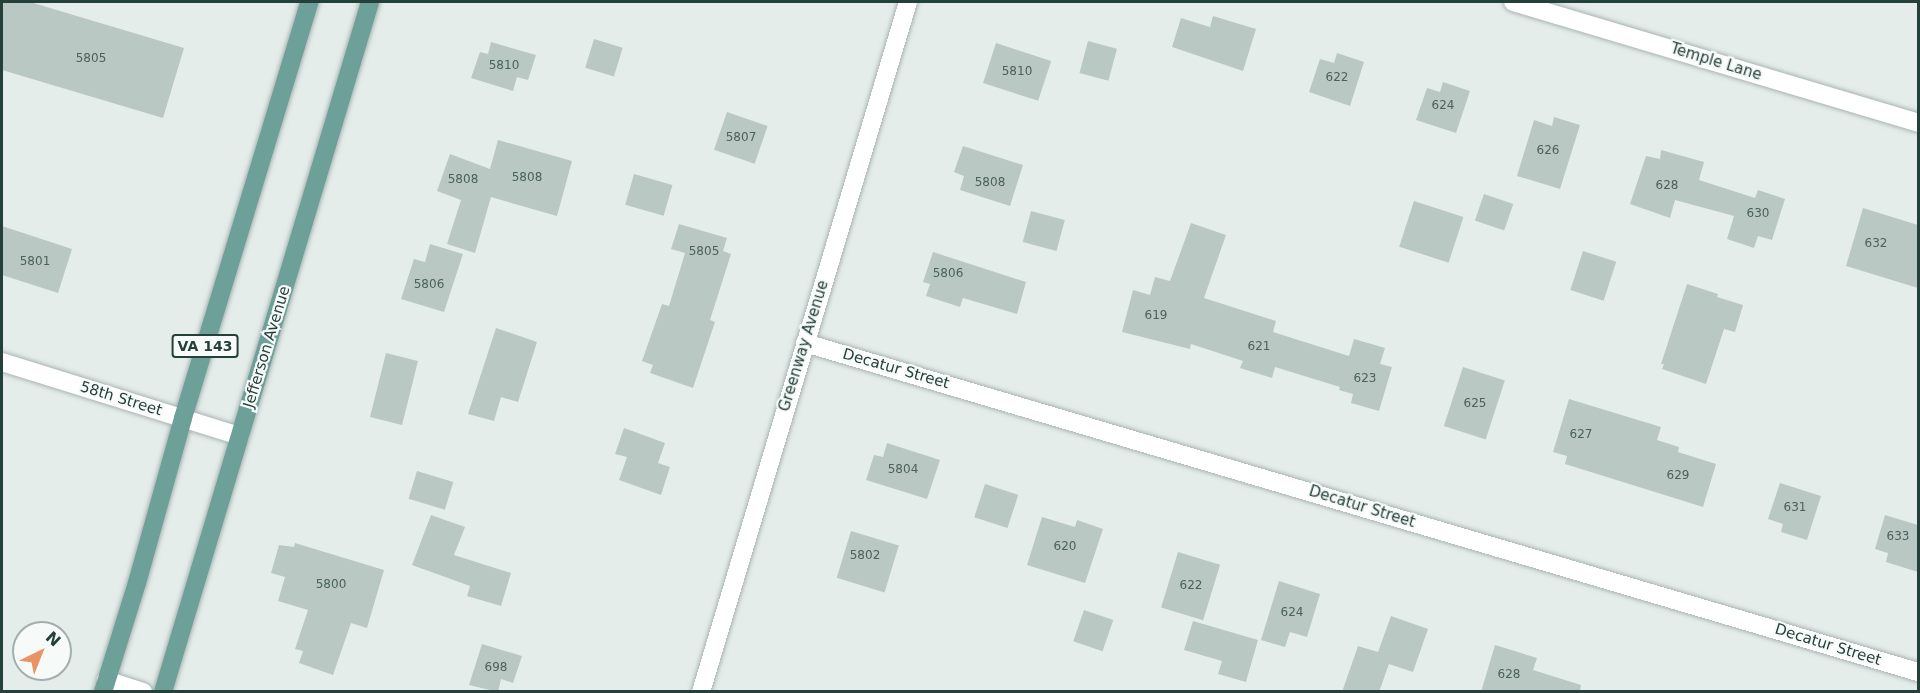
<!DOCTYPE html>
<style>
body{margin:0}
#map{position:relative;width:1920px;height:693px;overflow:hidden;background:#e5edeb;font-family:"DejaVu Sans",sans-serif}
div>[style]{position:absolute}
.building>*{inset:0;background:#bac8c4;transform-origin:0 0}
.roads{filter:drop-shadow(0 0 2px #a8b5b2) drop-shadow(0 0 2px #a8b5b2)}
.minor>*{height:18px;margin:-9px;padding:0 9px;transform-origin:9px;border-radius:9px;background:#fff}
.major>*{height:18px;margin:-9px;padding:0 9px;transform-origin:9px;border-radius:9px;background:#6ca098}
span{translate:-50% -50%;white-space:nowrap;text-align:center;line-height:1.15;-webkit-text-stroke:4.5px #f6faf8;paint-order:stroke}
.number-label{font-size:12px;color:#4a615c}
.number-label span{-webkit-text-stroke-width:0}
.shield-label span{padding:2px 4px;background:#f6faf8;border:2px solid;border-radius:4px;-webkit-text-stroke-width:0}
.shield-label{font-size:14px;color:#253f3a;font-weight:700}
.street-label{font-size:15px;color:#253f3a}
.frame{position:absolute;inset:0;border:3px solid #253f3a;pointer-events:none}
.north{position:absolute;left:12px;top:621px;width:60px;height:60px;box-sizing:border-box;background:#f6faf8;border:2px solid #a2afac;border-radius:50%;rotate:43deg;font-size:16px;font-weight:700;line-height:24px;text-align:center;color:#253f3a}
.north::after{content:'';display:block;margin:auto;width:21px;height:27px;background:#ea9466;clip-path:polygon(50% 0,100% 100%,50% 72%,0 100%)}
</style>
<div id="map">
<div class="building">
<div style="clip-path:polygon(2px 2px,30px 2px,184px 48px,163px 118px,2px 70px)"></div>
<div style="clip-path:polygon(1213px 16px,1256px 29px,1243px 71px,1172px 47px,1181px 18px,1210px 27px)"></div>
<div style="left:594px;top:39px;width:30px;height:30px;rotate:17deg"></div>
<div style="left:1088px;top:41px;width:30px;height:33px;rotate:15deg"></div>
<div style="clip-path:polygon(491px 42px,536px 55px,528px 80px,517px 77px,513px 91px,471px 78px,480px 52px,488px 54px)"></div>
<div style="left:996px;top:43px;width:58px;height:42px;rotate:18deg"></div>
<div style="clip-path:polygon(1337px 53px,1364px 62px,1350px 106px,1309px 92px,1320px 59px,1334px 63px)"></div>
<div style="clip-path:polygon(1443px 82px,1470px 91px,1456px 133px,1416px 120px,1427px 88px,1440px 92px)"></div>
<div style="left:727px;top:112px;width:43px;height:40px;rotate:19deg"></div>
<div style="clip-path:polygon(1554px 117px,1580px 125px,1560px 189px,1517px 176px,1534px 120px,1552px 126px)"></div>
<div style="clip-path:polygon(498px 140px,572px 161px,557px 216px,491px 197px,475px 253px,447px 244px,461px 200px,437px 191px,450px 154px,490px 169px)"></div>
<div style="clip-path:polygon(963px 146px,1023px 165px,1010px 206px,960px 190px,964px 176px,954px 172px)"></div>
<div style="clip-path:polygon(1661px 150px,1704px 162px,1699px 180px,1755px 198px,1758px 190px,1785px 199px,1772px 240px,1758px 236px,1754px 248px,1727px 239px,1734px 216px,1675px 200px,1670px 218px,1630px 204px,1646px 156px,1660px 159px)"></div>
<div style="left:634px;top:174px;width:40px;height:32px;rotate:16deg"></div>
<div style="left:1484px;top:194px;width:31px;height:28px;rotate:19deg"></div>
<div style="left:1414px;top:201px;width:52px;height:48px;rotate:18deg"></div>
<div style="clip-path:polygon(1863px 208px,1918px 225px,1918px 288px,1846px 266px)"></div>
<div style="left:1031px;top:211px;width:35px;height:32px;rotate:15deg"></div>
<div style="clip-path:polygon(1191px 223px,1226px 235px,1204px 298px,1276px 321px,1273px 332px,1349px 356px,1354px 339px,1385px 348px,1380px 364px,1392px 367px,1379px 411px,1351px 403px,1353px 394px,1339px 390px,1340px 387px,1275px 367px,1272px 378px,1240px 368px,1243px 361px,1191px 344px,1190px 349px,1122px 332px,1133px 290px,1150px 295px,1155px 277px,1170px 281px)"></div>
<div style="clip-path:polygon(679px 224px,727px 238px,723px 251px,731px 254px,710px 320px,715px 322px,693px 388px,650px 373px,653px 365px,642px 361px,662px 304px,669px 306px,685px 253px,671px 249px)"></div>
<div style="clip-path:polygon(2px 226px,72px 249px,58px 293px,2px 275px)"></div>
<div style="clip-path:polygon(430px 244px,463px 254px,444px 312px,401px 299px,414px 259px,425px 262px)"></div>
<div style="left:1583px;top:251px;width:35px;height:41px;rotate:18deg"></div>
<div style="clip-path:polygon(933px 252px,1026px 282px,1017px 314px,963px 298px,960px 307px,926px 296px,930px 284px,923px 282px)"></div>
<div style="clip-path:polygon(1687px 284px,1718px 294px,1717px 297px,1743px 305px,1735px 332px,1724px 329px,1706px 384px,1662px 369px,1664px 364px,1661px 364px)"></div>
<div style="clip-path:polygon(496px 328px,537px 342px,518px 402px,501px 397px,494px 421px,468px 414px)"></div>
<div style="left:386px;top:353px;width:33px;height:66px;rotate:14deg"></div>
<div style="left:1463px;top:367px;width:44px;height:62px;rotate:18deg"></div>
<div style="clip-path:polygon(1569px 399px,1661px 427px,1657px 440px,1679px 447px,1678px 452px,1716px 464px,1703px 507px,1565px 464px,1567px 456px,1553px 452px)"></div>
<div style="clip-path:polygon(624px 428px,665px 443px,658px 463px,670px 467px,661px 495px,619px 480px,627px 457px,615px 454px)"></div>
<div style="clip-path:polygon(887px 443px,940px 460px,927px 499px,866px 480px,874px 455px,883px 457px)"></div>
<div style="left:417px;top:471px;width:38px;height:29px;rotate:17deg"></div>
<div style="clip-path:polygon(1780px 483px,1821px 496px,1807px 540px,1781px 532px,1783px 524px,1768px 519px)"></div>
<div style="left:985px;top:484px;width:35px;height:35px;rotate:18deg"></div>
<div style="clip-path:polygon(431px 515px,465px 527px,454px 555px,511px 573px,501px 606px,467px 596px,470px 586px,412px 565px)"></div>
<div style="clip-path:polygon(1885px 515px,1918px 525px,1918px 572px,1886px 562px,1888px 553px,1875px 549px)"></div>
<div style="clip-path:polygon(1042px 517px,1075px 527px,1077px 520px,1103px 529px,1085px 583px,1027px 565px)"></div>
<div style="left:851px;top:531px;width:50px;height:49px;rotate:17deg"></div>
<div style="clip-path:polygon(295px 543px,384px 570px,367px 628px,351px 623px,333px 675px,299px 663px,303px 651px,295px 649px,308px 610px,278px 601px,285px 577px,271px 573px,279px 545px,294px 547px)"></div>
<div style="left:1178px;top:552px;width:44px;height:58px;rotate:17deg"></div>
<div style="clip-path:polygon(1279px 581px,1320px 594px,1307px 637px,1290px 632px,1285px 647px,1261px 640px)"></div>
<div style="left:1084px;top:610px;width:31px;height:33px;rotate:19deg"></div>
<div style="clip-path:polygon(1391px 616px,1428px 629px,1413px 672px,1389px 664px,1379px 692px,1342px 692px,1358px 646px,1378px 652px)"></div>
<div style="clip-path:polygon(1193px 621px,1258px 640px,1246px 682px,1218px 674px,1222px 661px,1184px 650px)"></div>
<div style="clip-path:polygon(482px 644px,522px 656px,513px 683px,501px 679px,498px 692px,469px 685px)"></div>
<div style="clip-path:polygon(1495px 645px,1537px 658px,1533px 670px,1581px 685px,1580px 692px,1481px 692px)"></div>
</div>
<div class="roads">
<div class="minor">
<div style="left:1513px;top:2px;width:423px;rotate:16.6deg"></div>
<div style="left:805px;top:343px;width:1161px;rotate:16.47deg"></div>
<div style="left:2px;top:362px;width:249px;rotate:17.3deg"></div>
<div style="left:106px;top:680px;width:39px;rotate:18deg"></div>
<div style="left:701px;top:692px;width:720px;rotate:-73.3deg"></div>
</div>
<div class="major">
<div style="left:103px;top:692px;width:114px;rotate:-72.7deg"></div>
<div style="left:137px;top:583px;width:171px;rotate:-74.4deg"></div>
<div style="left:183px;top:418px;width:435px;rotate:-73.1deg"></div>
<div style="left:163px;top:692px;width:720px;rotate:-73.3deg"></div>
</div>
</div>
<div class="number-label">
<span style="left:91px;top:59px">5805</span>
<span style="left:504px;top:66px">5810</span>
<span style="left:1017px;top:72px">5810</span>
<span style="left:1337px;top:78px">622</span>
<span style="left:1443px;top:106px">624</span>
<span style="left:741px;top:138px">5807</span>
<span style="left:1548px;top:151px">626</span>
<span style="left:527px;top:178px">5808</span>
<span style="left:463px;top:180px">5808</span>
<span style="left:990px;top:183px">5808</span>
<span style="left:1667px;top:186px">628</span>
<span style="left:1758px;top:214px">630</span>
<span style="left:1876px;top:244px">632</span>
<span style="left:704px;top:252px">5805</span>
<span style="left:35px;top:262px">5801</span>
<span style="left:948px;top:274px">5806</span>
<span style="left:429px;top:285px">5806</span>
<span style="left:1156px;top:316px">619</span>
<span style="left:1259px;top:347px">621</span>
<span style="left:1365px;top:379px">623</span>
<span style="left:1475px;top:404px">625</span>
<span style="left:1581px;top:435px">627</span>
<span style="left:903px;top:470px">5804</span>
<span style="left:1678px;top:476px">629</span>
<span style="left:1795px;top:508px">631</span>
<span style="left:1898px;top:537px">633</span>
<span style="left:1065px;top:547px">620</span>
<span style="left:865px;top:556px">5802</span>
<span style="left:331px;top:585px">5800</span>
<span style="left:1191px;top:586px">622</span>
<span style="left:1292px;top:613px">624</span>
<span style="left:496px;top:668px">698</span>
<span style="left:1509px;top:675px">628</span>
</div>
<div class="shield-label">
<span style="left:205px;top:346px">VA 143</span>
</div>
<div class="street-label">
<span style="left:1716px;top:62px;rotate:17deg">Temple Lane</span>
<span style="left:804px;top:346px;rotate:-73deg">Greenway Avenue</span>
<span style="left:267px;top:347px;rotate:-73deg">Jefferson Avenue</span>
<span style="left:896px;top:369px;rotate:16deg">Decatur Street</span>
<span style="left:121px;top:399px;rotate:17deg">58th Street</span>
<span style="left:1362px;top:507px;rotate:17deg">Decatur Street</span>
<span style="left:1828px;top:645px;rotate:17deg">Decatur Street</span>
</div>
<div class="frame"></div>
<div class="north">N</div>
</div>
